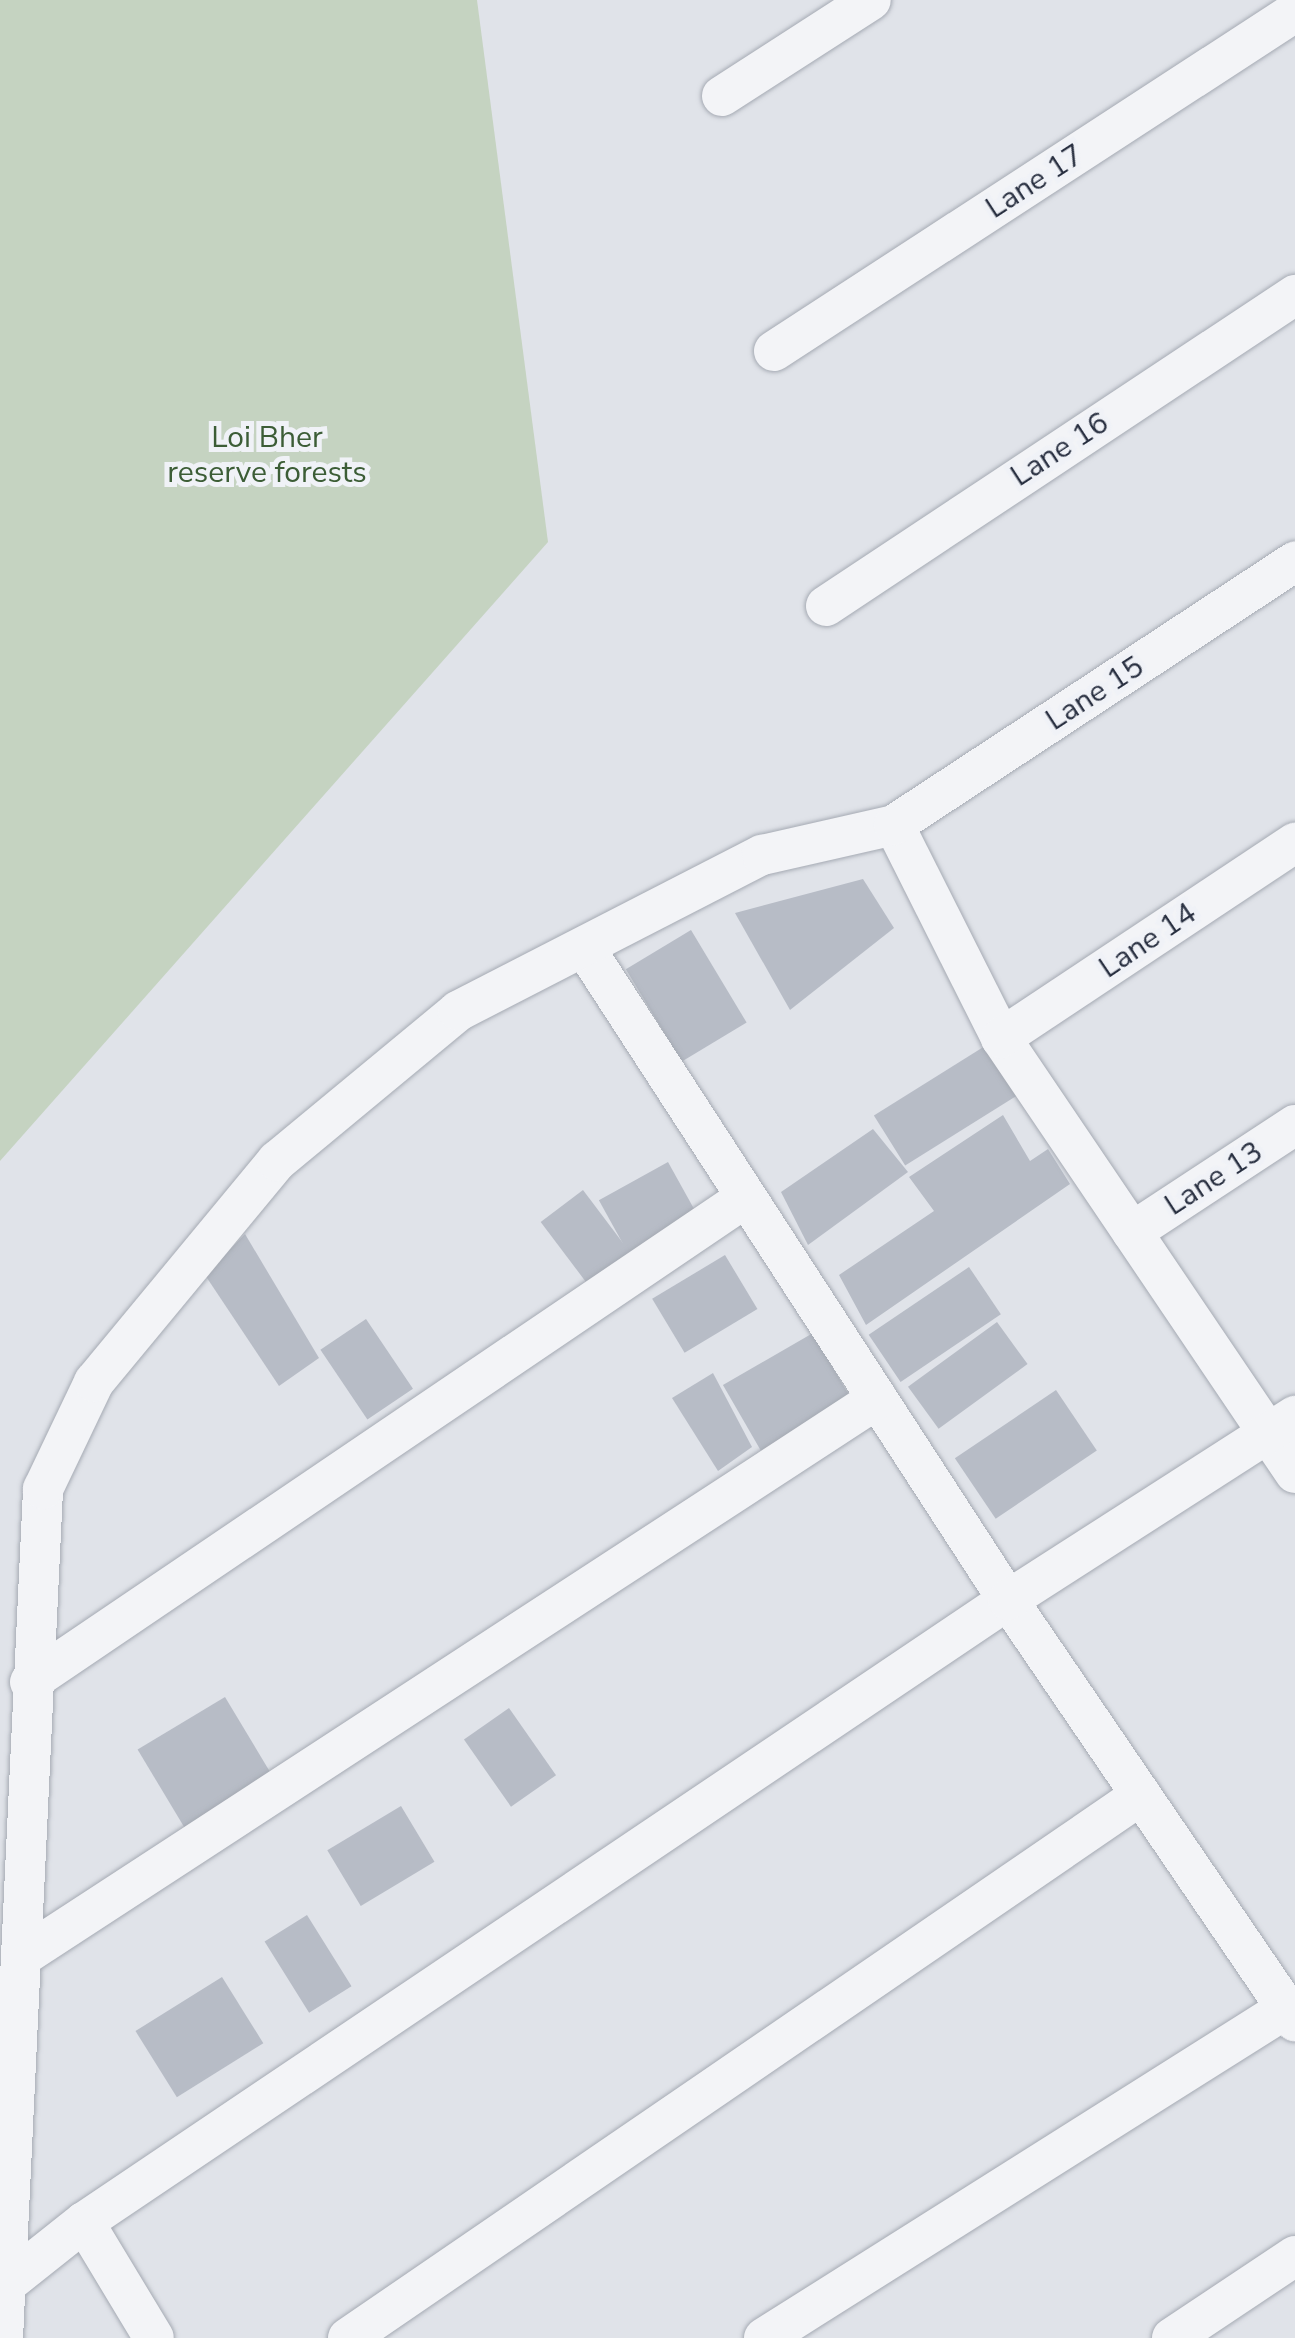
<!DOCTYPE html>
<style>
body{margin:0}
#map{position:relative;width:1295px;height:2338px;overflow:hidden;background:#e0e3e9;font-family:"Nunito Sans",sans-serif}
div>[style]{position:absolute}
.green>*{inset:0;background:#c5d3c1}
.building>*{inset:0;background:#b7bcc6;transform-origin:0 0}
.roads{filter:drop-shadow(0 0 2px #a5aab3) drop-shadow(0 0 2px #a5aab3)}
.minor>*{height:40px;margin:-20px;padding:0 20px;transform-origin:20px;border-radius:20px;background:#f3f4f7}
span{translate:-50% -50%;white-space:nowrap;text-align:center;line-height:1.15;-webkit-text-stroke:10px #f0f2f7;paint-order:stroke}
.street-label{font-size:30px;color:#293041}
.park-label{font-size:30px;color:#3c5d36}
</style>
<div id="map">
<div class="green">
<div style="clip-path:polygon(0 0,477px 0,548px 542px,0 1161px)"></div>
</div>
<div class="building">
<div style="clip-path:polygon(863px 879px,894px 928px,790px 1010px,735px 913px)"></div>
<div style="left:691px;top:930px;width:108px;height:76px;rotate:59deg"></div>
<div style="left:985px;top:1046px;width:59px;height:131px;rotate:58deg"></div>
<div style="clip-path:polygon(1003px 1115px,1030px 1161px,1048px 1149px,1070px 1184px,866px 1325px,839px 1275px,934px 1211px,909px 1177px)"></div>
<div style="clip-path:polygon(873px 1129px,908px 1172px,808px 1245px,781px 1192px)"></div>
<div style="left:668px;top:1162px;width:63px;height:79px;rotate:61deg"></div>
<div style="left:583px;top:1190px;width:78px;height:53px;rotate:53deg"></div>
<div style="clip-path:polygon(245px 1234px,319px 1358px,279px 1386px,205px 1275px)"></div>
<div style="left:725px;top:1255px;width:63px;height:85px;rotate:59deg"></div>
<div style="left:969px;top:1267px;width:57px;height:121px;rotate:56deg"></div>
<div style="left:366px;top:1319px;width:84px;height:55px;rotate:56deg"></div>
<div style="left:997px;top:1322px;width:52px;height:110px;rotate:54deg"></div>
<div style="left:813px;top:1333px;width:76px;height:104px;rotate:60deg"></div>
<div style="clip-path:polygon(713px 1373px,752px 1447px,718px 1471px,672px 1398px)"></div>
<div style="left:1056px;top:1390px;width:73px;height:122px;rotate:56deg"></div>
<div style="left:225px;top:1697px;width:91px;height:102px;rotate:59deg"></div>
<div style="left:509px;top:1708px;width:82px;height:55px;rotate:55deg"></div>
<div style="left:401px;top:1806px;width:65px;height:86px;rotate:59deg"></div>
<div style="left:307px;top:1915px;width:84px;height:50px;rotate:58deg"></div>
<div style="left:222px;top:1977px;width:78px;height:102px;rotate:58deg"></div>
</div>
<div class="roads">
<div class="minor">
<div style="left:722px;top:96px;width:177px;rotate:-32.8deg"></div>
<div style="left:774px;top:351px;width:622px;rotate:-33.05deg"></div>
<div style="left:826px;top:606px;width:563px;rotate:-33.55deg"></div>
<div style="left:894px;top:825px;width:238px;rotate:63.3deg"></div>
<div style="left:1001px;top:1038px;width:525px;rotate:55.95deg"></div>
<div style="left:586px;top:950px;width:775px;rotate:57.01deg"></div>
<div style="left:1008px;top:1600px;width:510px;rotate:55.72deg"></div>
<div style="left:1001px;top:1038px;width:353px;rotate:-33.6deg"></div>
<div style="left:1132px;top:1232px;width:195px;rotate:-33.3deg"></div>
<div style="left:30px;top:1682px;width:863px;rotate:-34.09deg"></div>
<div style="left:23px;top:1956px;width:1020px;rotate:-33.11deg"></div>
<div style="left:84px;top:2222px;width:135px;rotate:58.9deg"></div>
<div style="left:6px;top:2284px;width:100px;rotate:-38.5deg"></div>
<div style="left:84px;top:2222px;width:1114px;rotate:-33.95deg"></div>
<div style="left:1008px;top:1600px;width:341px;rotate:-32.7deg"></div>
<div style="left:3px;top:2338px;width:850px;rotate:-87.3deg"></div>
<div style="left:43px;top:1489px;width:119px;rotate:-64.5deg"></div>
<div style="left:94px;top:1382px;width:287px;rotate:-50.4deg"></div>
<div style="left:277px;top:1161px;width:235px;rotate:-39.6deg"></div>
<div style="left:458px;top:1011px;width:342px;rotate:-27.2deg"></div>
<div style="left:762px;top:855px;width:135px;rotate:-12.8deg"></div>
<div style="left:894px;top:825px;width:480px;rotate:-33.3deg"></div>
<div style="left:348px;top:2338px;width:961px;rotate:-34.4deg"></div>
<div style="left:764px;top:2338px;width:618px;rotate:-32.25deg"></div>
<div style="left:1172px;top:2338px;width:148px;rotate:-33.7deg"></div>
</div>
</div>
<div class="street-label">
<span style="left:1035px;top:182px;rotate:-33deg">Lane 17</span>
<span style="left:1060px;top:450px;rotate:-33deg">Lane 16</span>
<span style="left:1095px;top:694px;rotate:-33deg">Lane 15</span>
<span style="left:1148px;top:941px;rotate:-34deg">Lane 14</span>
<span style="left:1214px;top:1179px;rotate:-33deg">Lane 13</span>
</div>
<div class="park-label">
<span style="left:267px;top:455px">Loi Bher<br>reserve forests</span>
</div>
</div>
